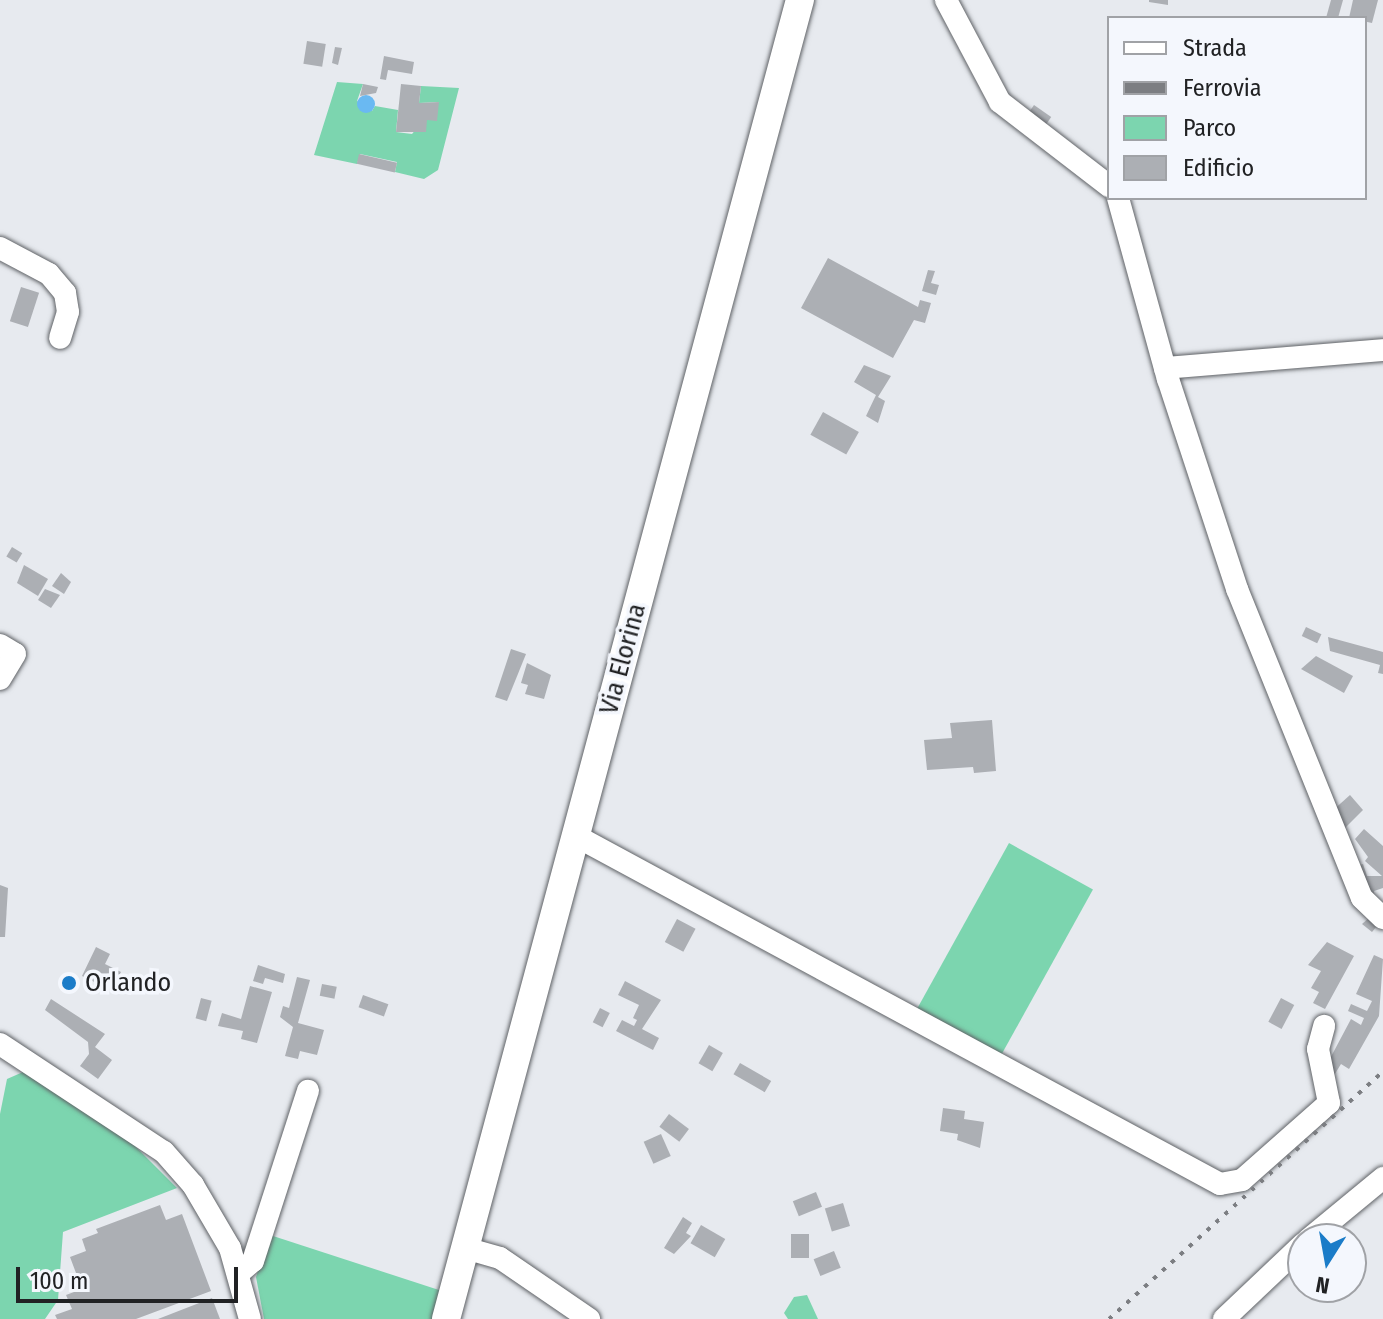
<!DOCTYPE html>
<style>
body{margin:0}
#map{position:relative;width:1383px;height:1319px;overflow:hidden;background:#e7eaef;font-family:"Fira Sans Condensed",sans-serif}
div>[style]{position:absolute}
.green>*{inset:0;background:#7cd5af;transform-origin:0 0}
.water>*{inset:0;background:#6ab9f2}
.round{border-radius:50%}
.building>*{inset:0;background:#acafb4;transform-origin:0 0}
.roads{filter:drop-shadow(0 0 2px #5f6266) drop-shadow(0 0 2px #5f6266)}
.minor>*{height:22px;margin:-11px;padding:0 11px;transform-origin:11px;border-radius:11px;background:#fff}
.major>*{height:28px;margin:-14px;padding:0 14px;transform-origin:14px;border-radius:14px;background:#fff}
.rail>*{height:4px;margin-top:-2px;transform-origin:0;background:repeating-linear-gradient(90deg,#7c7e82 0 4px,transparent 0 12px)}
.dots>*{width:22px;height:22px;translate:-50% -50%;box-sizing:border-box;border:4px solid #f4f7fd;border-radius:50%}
span{translate:-50% -50%;white-space:nowrap;text-align:center;line-height:1.15;-webkit-text-stroke:7px #f4f7fd;paint-order:stroke}
.street-label{font-size:26px;color:#212224}
.poi-label{font-size:26px;color:#212224}
.left{translate:0 -50%;text-align:left}
.legend{position:absolute;left:1107px;top:16px;width:260px;height:184px;box-sizing:border-box;background:#f4f7fd;border:2px solid #a0a2a6;margin:0;padding:10px 14px;list-style:none;font-size:24px;color:#212224}
.legend li{display:flex;align-items:center;gap:16px;height:40px}
.legend b{width:40px;border:2px solid #a0a2a6}
.north{position:absolute;left:1287px;top:1223px;width:80px;height:80px;box-sizing:border-box;background:#f4f7fd;border:2px solid #a0a2a6;border-radius:50%;rotate:191deg;font-size:22px;font-weight:700;line-height:32px;text-align:center;color:#212224}
.north::after{content:'';display:block;margin:auto;width:28px;height:36px;background:#1b7cc8;clip-path:polygon(50% 0,100% 100%,50% 72%,0 100%)}
.scale{position:absolute;left:16px;top:1267px;width:222px;height:36px;box-sizing:border-box;border:4px solid #212224;border-top:0;padding-left:10px;font-size:24px;line-height:28px;white-space:nowrap;color:#212224;-webkit-text-stroke:6px #f4f7fd;paint-order:stroke}
</style>
<div id="map">
<div class="green">
<div style="clip-path:polygon(337px 82px,363px 84px,357px 101px,372px 111px,375px 106px,398px 110px,396px 132px,412px 134px,439px 102px,419px 103px,421px 86px,459px 88px,438px 170px,424px 179px,395px 172px,397px 162px,360px 154px,357px 164px,314px 155px)"></div>
<div style="left:1009px;top:843px;width:96px;height:191px;rotate:29deg"></div>
<div style="clip-path:polygon(23px 1072px,131px 1142px,177px 1188px,63px 1232px,58px 1300px,45px 1319px,0 1319px,0 1114px,7px 1079px)"></div>
<div style="clip-path:polygon(270px 1235px,442px 1291px,435px 1319px,264px 1319px,256px 1277px)"></div>
<div style="clip-path:polygon(807px 1295px,818px 1319px,788px 1319px,784px 1313px,794px 1297px)"></div>
</div>
<div class="water">
<div class="round" style="left:357px;top:95px;width:18px;height:18px"></div>
</div>
<div class="building">
<div style="clip-path:polygon(1149px 0,1168px 0,1168px 5px,1149px 2px)"></div>
<div style="clip-path:polygon(1331px 0,1343px 0,1338px 18px,1326px 18px)"></div>
<div style="clip-path:polygon(1353px 0,1378px 0,1372px 23px,1349px 18px)"></div>
<div style="left:307px;top:41px;width:19px;height:23px;rotate:9deg"></div>
<div style="clip-path:polygon(335px 47px,342px 48px,338px 65px,332px 63px)"></div>
<div style="clip-path:polygon(384px 56px,414px 62px,412px 74px,388px 70px,386px 80px,380px 79px)"></div>
<div style="clip-path:polygon(363px 84px,378px 87px,376px 93px,360px 96px)"></div>
<div style="clip-path:polygon(401px 84px,421px 86px,419px 103px,439px 102px,437px 121px,427px 120px,426px 132px,396px 132px)"></div>
<div style="left:1034px;top:105px;width:21px;height:13px;rotate:35deg"></div>
<div style="left:359px;top:154px;width:39px;height:10px;rotate:13deg"></div>
<div style="clip-path:polygon(828px 258px,918px 307px,920px 300px,931px 303px,925px 323px,914px 320px,893px 358px,801px 308px)"></div>
<div style="clip-path:polygon(928px 270px,935px 271px,931px 283px,939px 285px,936px 295px,922px 291px)"></div>
<div style="left:21px;top:287px;width:19px;height:36px;rotate:18deg"></div>
<div style="clip-path:polygon(864px 365px,891px 376px,878px 397px,885px 401px,878px 423px,866px 416px,876px 395px,854px 382px)"></div>
<div style="left:823px;top:412px;width:41px;height:26px;rotate:29deg"></div>
<div style="left:12px;top:547px;width:12px;height:11px;rotate:31deg"></div>
<div style="clip-path:polygon(24px 565px,48px 579px,38px 596px,17px 583px)"></div>
<div style="clip-path:polygon(61px 573px,71px 582px,64px 594px,52px 586px)"></div>
<div style="clip-path:polygon(45px 589px,60px 595px,51px 608px,38px 600px)"></div>
<div style="left:1306px;top:627px;width:17px;height:10px;rotate:25deg"></div>
<div style="clip-path:polygon(1328px 637px,1383px 652px,1383px 674px,1378px 673px,1380px 665px,1330px 651px)"></div>
<div style="clip-path:polygon(511px 649px,526px 654px,507px 701px,495px 697px)"></div>
<div style="clip-path:polygon(1316px 656px,1353px 676px,1344px 693px,1301px 669px)"></div>
<div style="clip-path:polygon(527px 663px,551px 675px,544px 699px,525px 694px,528px 685px,521px 683px)"></div>
<div style="clip-path:polygon(992px 720px,996px 771px,974px 773px,973px 767px,927px 770px,924px 740px,952px 738px,950px 723px)"></div>
<div style="clip-path:polygon(1350px 795px,1363px 810px,1343px 830px,1331px 812px)"></div>
<div style="clip-path:polygon(1364px 829px,1383px 846px,1383px 888px,1374px 891px,1375px 902px,1352px 867px,1363px 864px,1367px 876px,1382px 876px,1365px 861px,1368px 857px,1355px 839px)"></div>
<div style="clip-path:polygon(0 885px,8px 888px,5px 937px,0 937px)"></div>
<div style="clip-path:polygon(1370px 917px,1377px 926px,1372px 932px,1362px 924px)"></div>
<div style="left:677px;top:919px;width:21px;height:26px;rotate:28deg"></div>
<div style="clip-path:polygon(1327px 942px,1354px 956px,1325px 1009px,1313px 1003px,1319px 992px,1311px 988px,1321px 971px,1308px 965px)"></div>
<div style="clip-path:polygon(96px 947px,110px 954px,105px 964px,121px 972px,111px 990px,82px 976px)"></div>
<div style="clip-path:polygon(1374px 955px,1383px 959px,1379px 1016px,1349px 1069px,1341px 1064px,1333px 1077px,1325px 1068px,1351px 1019px,1361px 1025px,1364px 1018px,1348px 1011px,1351px 1004px,1367px 1011px,1372px 1001px,1356px 994px)"></div>
<div style="clip-path:polygon(258px 965px,285px 974px,283px 983px,265px 978px,263px 984px,253px 981px)"></div>
<div style="clip-path:polygon(297px 977px,310px 980px,298px 1023px,324px 1030px,317px 1055px,300px 1051px,298px 1059px,285px 1056px,293px 1027px,280px 1017px,283px 1006px,289px 1008px)"></div>
<div style="clip-path:polygon(625px 981px,661px 1000px,642px 1029px,659px 1038px,653px 1050px,616px 1031px,622px 1020px,634px 1026px,637px 1020px,633px 1018px,639px 1005px,618px 995px)"></div>
<div style="left:322px;top:984px;width:15px;height:12px;rotate:11deg"></div>
<div style="clip-path:polygon(250px 986px,272px 992px,257px 1043px,241px 1039px,243px 1031px,218px 1026px,222px 1013px,241px 1019px)"></div>
<div style="left:363px;top:995px;width:27px;height:13px;rotate:20deg"></div>
<div style="left:201px;top:998px;width:11px;height:21px;rotate:15deg"></div>
<div style="left:1281px;top:998px;width:15px;height:27px;rotate:28deg"></div>
<div style="clip-path:polygon(51px 999px,105px 1034px,95px 1047px,112px 1060px,98px 1079px,80px 1066px,89px 1054px,88px 1042px,45px 1010px)"></div>
<div style="left:600px;top:1008px;width:11px;height:16px;rotate:27deg"></div>
<div style="left:709px;top:1045px;width:16px;height:21px;rotate:30deg"></div>
<div style="left:740px;top:1063px;width:36px;height:13px;rotate:30deg"></div>
<div style="clip-path:polygon(943px 1108px,965px 1111px,964px 1119px,984px 1122px,980px 1148px,957px 1140px,958px 1134px,940px 1131px)"></div>
<div style="left:669px;top:1114px;width:25px;height:16px;rotate:37deg"></div>
<div style="left:661px;top:1134px;width:24px;height:19px;rotate:66deg"></div>
<div style="left:816px;top:1192px;width:16px;height:25px;rotate:68deg"></div>
<div style="left:843px;top:1203px;width:24px;height:19px;rotate:73deg"></div>
<div style="clip-path:polygon(160px 1205px,166px 1220px,182px 1214px,211px 1291px,136px 1319px,57px 1319px,55px 1315px,72px 1309px,66px 1295px,82px 1289px,70px 1257px,86px 1251px,82px 1239px,98px 1233px,96px 1229px)"></div>
<div style="clip-path:polygon(683px 1217px,692px 1223px,686px 1233px,691px 1236px,674px 1254px,664px 1248px)"></div>
<div style="left:701px;top:1225px;width:28px;height:21px;rotate:30deg"></div>
<div style="left:791px;top:1234px;width:18px;height:24px"></div>
<div style="left:834px;top:1251px;width:18px;height:22px;rotate:68deg"></div>
<div style="clip-path:polygon(212px 1298px,220px 1319px,158px 1319px)"></div>
</div>
<div class="roads">
<div class="minor">
<div style="left:946px;top:0;width:115px;rotate:62.1deg"></div>
<div style="left:1000px;top:102px;width:138px;rotate:37.6deg"></div>
<div style="left:1118px;top:198px;width:188px;rotate:74.6deg"></div>
<div style="left:1168px;top:379px;width:221px;rotate:71.8deg"></div>
<div style="left:1237px;top:589px;width:333px;rotate:68deg"></div>
<div style="left:1362px;top:898px;width:29px;rotate:44deg"></div>
<div style="left:0;top:248px;width:55px;rotate:28deg"></div>
<div style="left:49px;top:274px;width:25px;rotate:50deg"></div>
<div style="left:65px;top:293px;width:19px;rotate:81deg"></div>
<div style="left:68px;top:312px;width:27px;rotate:107deg"></div>
<div style="left:1165px;top:368px;width:219px;rotate:-4.7deg"></div>
<div style="left:0;top:645px;width:17px;rotate:31deg"></div>
<div style="left:15px;top:654px;width:29px;rotate:121deg"></div>
<div style="left:576px;top:836px;width:732px;rotate:28.39deg"></div>
<div style="left:1220px;top:1184px;width:22px;rotate:-10deg"></div>
<div style="left:1242px;top:1180px;width:116px;rotate:-41.5deg"></div>
<div style="left:1329px;top:1103px;width:55px;rotate:-101.5deg"></div>
<div style="left:1318px;top:1049px;width:24px;rotate:-75deg"></div>
<div style="left:0;top:1044px;width:196px;rotate:33.4deg"></div>
<div style="left:164px;top:1152px;width:44px;rotate:48.7deg"></div>
<div style="left:193px;top:1185px;width:73px;rotate:59.6deg"></div>
<div style="left:230px;top:1248px;width:74px;rotate:74.3deg"></div>
<div style="left:1309px;top:1239px;width:96px;rotate:-39.5deg"></div>
<div style="left:465px;top:1248px;width:36px;rotate:16deg"></div>
<div style="left:500px;top:1258px;width:108px;rotate:34.4deg"></div>
<div style="left:239px;top:1273px;width:18px;rotate:-41deg"></div>
<div style="left:253px;top:1261px;width:179px;rotate:-72.1deg"></div>
<div style="left:1224px;top:1319px;width:109px;rotate:-43.5deg"></div>
</div>
<div class="major">
<div style="left:446px;top:1319px;width:1366px;rotate:-74.98deg"></div>
</div>
</div>
<div class="rail">
<div style="left:1109px;top:1319px;width:370px;rotate:-42.1deg"></div>
</div>
<div class="dots">
<div style="left:69px;top:983px;background:#1b7cc8"></div>
</div>
<div class="street-label">
<span style="left:623px;top:659px;rotate:-75deg">Via Elorina</span>
</div>
<div class="poi-label">
<span class="left" style="left:85px;top:983px">Orlando</span>
</div>
<ul class="legend">
<li><b style="height:10px;background:#fff"></b>Strada</li>
<li><b style="height:10px;background:#7c7e82"></b>Ferrovia</li>
<li><b style="height:22px;background:#7cd5af"></b>Parco</li>
<li><b style="height:22px;background:#acafb4"></b>Edificio</li>
</ul>
<div class="north">N</div>
<div class="scale">100 m</div>
</div>
